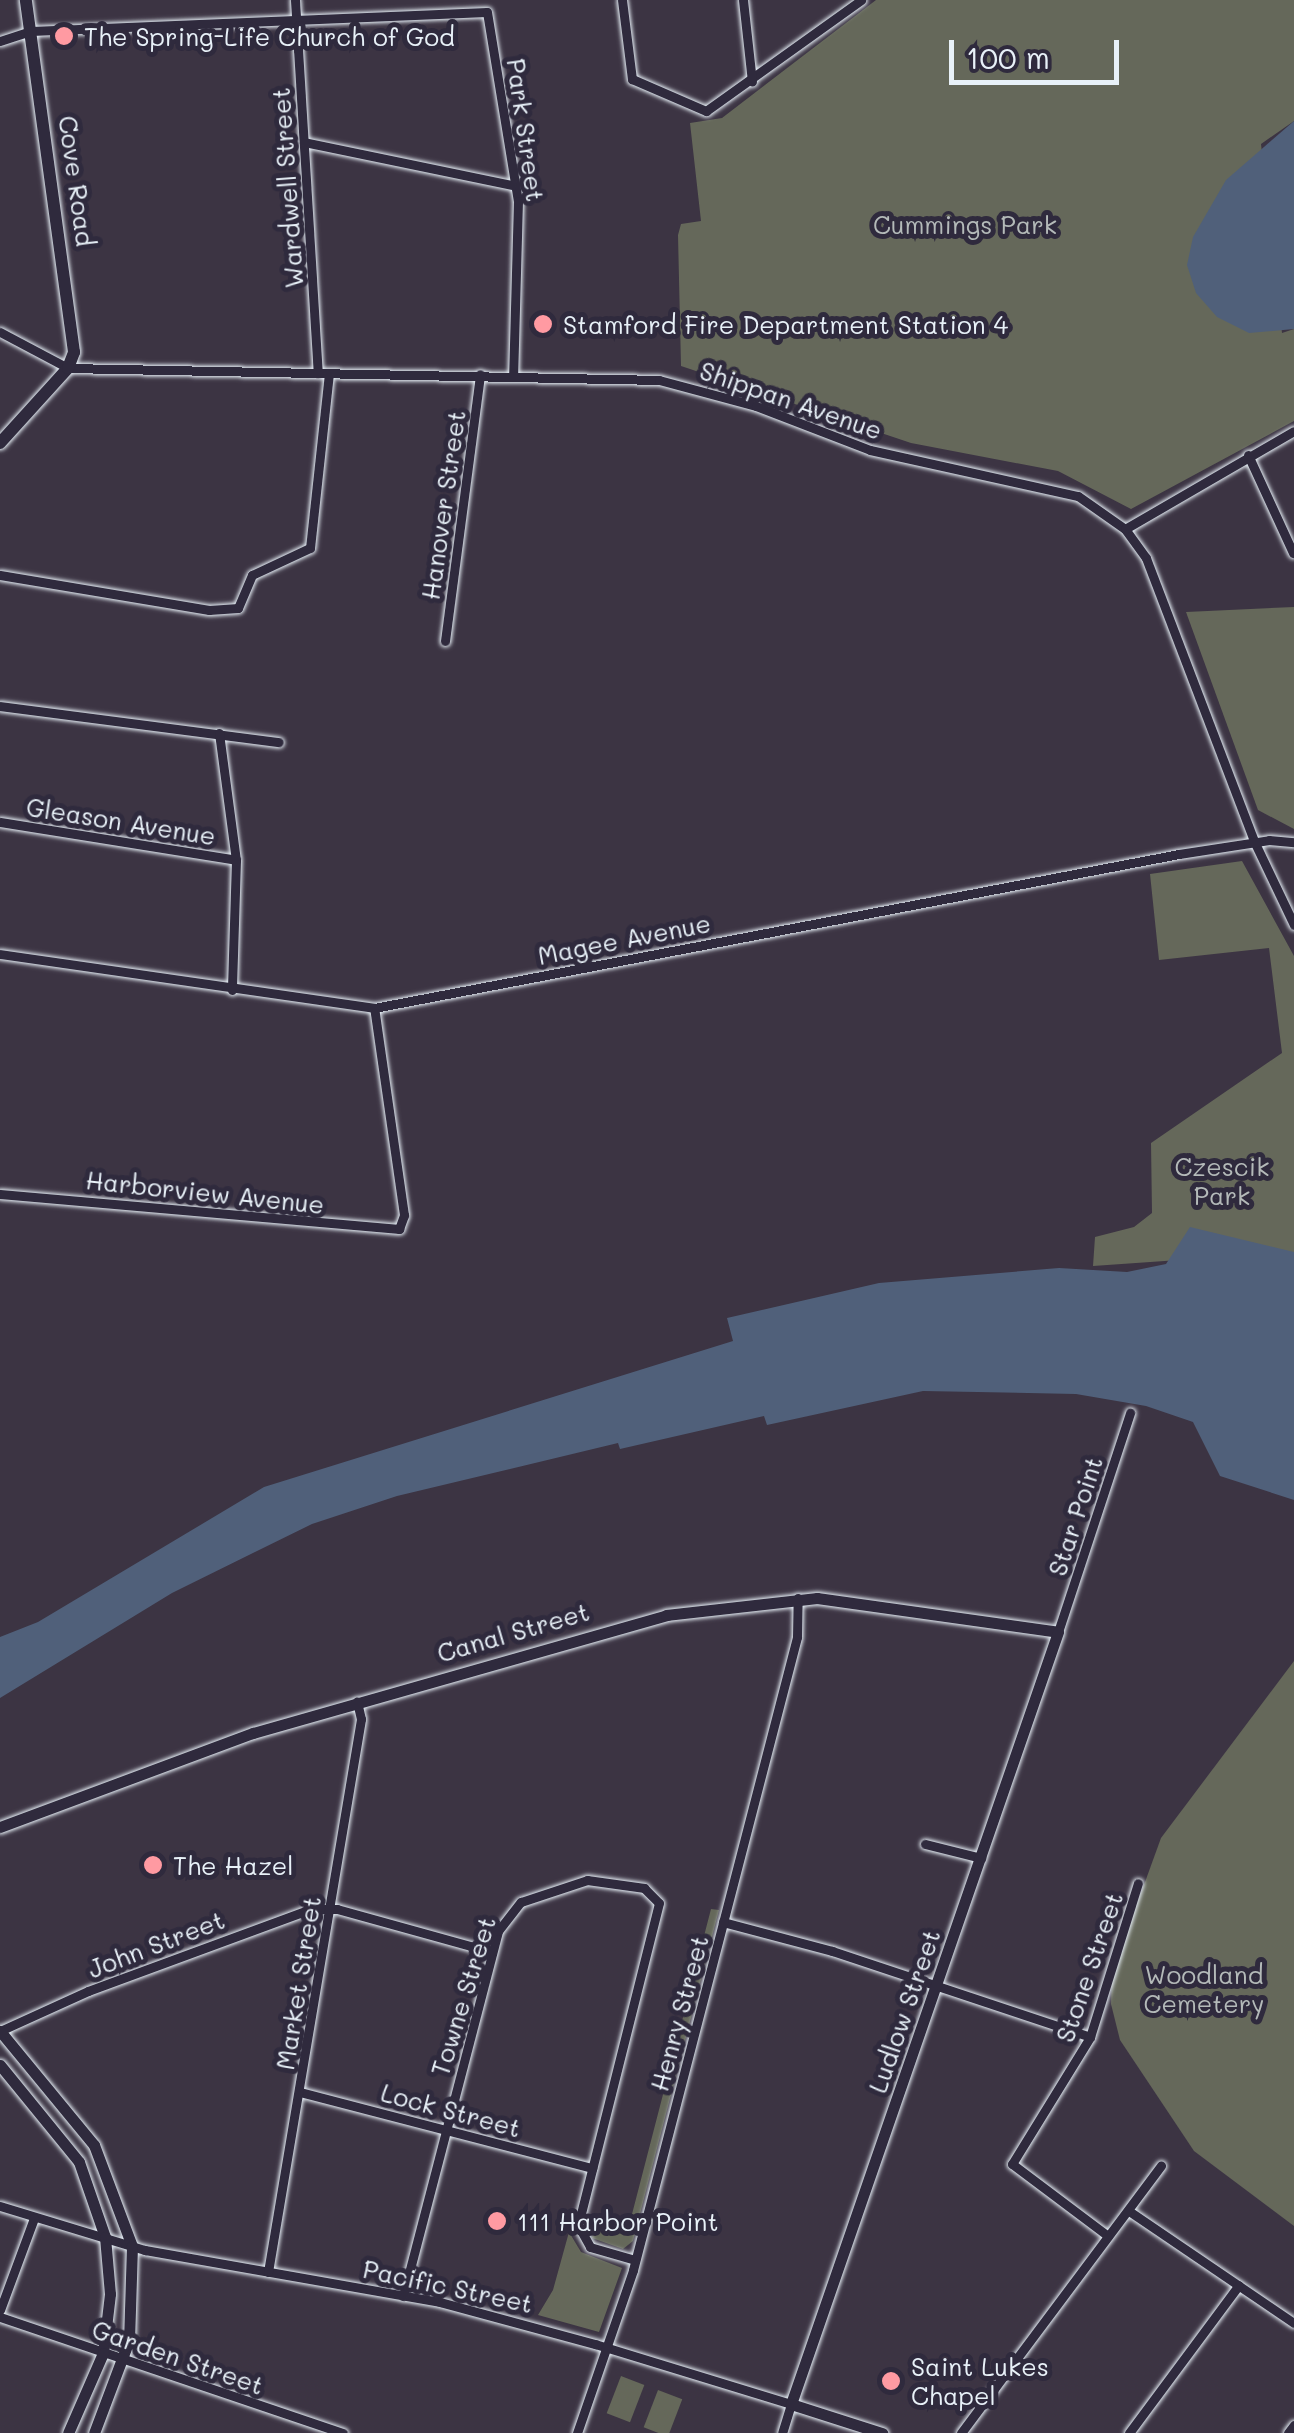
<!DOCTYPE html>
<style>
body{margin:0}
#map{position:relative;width:1294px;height:2433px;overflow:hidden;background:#3c3443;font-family:Mali,sans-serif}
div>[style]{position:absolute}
.green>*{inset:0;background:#65685a;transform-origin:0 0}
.water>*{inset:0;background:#50607a}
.roads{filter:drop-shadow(0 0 2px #e8f1f8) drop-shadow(0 0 2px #e8f1f8)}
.minor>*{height:9px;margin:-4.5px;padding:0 4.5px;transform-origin:4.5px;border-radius:4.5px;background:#2f2a3d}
.tertiary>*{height:11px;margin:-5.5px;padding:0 5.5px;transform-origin:5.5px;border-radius:5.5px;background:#2f2a3d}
.secondary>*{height:12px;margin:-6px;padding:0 6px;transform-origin:6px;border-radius:6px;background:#2f2a3d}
.dots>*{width:28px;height:28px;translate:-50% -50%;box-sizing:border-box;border:5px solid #2f2a3d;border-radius:50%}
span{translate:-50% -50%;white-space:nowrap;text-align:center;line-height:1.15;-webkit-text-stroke:10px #2f2a3d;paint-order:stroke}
.poi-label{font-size:25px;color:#e8f1f8}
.left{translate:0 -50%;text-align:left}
.street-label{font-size:25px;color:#e8f1f8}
.park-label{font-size:25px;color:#b4bab9}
.scale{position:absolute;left:949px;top:40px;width:170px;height:45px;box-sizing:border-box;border:5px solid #e8f1f8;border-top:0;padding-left:12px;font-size:30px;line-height:35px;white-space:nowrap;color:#e8f1f8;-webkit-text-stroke:8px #2f2a3d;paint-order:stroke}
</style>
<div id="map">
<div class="green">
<div style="clip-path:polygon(876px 0,1294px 0,1294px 121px,1261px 144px,1282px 333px,1294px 329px,1294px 421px,1131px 509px,1058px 471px,911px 443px,681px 366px,678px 235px,681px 224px,701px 221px,690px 123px,722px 118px)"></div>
<div style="clip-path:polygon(1294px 607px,1294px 829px,1258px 810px,1186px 612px)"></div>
<div style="clip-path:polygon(1242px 861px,1294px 956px,1294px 1252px,1093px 1266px,1095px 1237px,1134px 1227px,1152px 1213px,1151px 1143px,1282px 1053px,1269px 948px,1159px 960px,1150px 874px)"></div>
<div style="clip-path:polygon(1294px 1661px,1294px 2226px,1194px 2151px,1120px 2040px,1111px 2004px,1112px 1973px,1161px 1838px)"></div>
<div style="clip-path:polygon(711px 1909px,719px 1910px,633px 2241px,623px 2249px,592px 2238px,594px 2230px,597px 2221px,617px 2225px,631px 2218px)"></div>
<div style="clip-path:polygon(569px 2232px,581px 2252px,622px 2268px,599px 2332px,538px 2315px,553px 2290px)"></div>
<div style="left:621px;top:2376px;width:25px;height:40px;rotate:21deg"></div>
<div style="left:658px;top:2390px;width:26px;height:40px;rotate:21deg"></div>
</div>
<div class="water">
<div style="clip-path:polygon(1294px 121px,1294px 329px,1249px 333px,1217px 317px,1196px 293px,1187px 265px,1193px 237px,1226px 180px)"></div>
<div style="clip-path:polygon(1190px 1227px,1294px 1252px,1294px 1500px,1220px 1476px,1193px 1422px,1146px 1406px,1076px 1394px,923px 1391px,767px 1425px,764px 1416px,620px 1449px,618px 1443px,397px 1496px,312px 1524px,172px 1593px,0 1698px,0 1637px,38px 1622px,264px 1487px,733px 1341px,727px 1318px,879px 1283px,1059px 1268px,1127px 1272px,1166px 1264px)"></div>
</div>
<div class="roads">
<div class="minor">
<div style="left:295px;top:0;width:374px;rotate:86.5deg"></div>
<div style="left:622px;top:0;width:80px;rotate:82.8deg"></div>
<div style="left:632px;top:79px;width:81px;rotate:23.4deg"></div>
<div style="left:706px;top:111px;width:191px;rotate:-35.6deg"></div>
<div style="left:743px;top:0;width:82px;rotate:83.7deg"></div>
<div style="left:0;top:41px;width:33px;rotate:-18deg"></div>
<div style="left:31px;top:31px;width:456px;rotate:-2.4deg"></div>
<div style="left:487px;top:12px;width:192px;rotate:80.7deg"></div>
<div style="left:518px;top:201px;width:174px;rotate:91.6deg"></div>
<div style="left:304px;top:142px;width:212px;rotate:11.7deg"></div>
<div style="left:0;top:332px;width:77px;rotate:27.9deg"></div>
<div style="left:68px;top:368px;width:591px;rotate:1.16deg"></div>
<div style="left:659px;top:380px;width:100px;rotate:15deg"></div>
<div style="left:756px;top:406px;width:122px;rotate:21.1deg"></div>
<div style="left:870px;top:450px;width:213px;rotate:12.5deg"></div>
<div style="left:1078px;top:496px;width:57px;rotate:35.1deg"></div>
<div style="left:1125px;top:529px;width:36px;rotate:54deg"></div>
<div style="left:1146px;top:558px;width:303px;rotate:69.1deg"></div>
<div style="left:1254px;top:841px;width:93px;rotate:64.5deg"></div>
<div style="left:1248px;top:455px;width:108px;rotate:65.3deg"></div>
<div style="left:1125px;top:529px;width:195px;rotate:-30.1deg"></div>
<div style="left:0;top:575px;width:212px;rotate:9.5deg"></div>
<div style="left:209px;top:610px;width:29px;rotate:-4deg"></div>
<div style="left:238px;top:608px;width:36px;rotate:-67deg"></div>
<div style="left:252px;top:575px;width:64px;rotate:-25deg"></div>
<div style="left:310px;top:548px;width:175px;rotate:-83.8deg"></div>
<div style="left:445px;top:641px;width:269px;rotate:-82.5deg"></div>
<div style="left:0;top:706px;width:281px;rotate:7.4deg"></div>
<div style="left:219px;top:733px;width:128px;rotate:82.4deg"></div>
<div style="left:236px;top:860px;width:130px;rotate:91.8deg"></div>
<div style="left:0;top:822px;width:239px;rotate:9.1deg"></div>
<div style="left:0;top:954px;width:378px;rotate:8.2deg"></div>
<div style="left:374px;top:1008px;width:820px;rotate:-10.83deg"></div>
<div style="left:1179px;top:854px;width:91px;rotate:-8.8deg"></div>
<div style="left:1269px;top:840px;width:25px;rotate:5deg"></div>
<div style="left:0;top:1194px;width:401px;rotate:5deg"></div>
<div style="left:399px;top:1229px;width:15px;rotate:-70deg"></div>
<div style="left:404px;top:1215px;width:209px;rotate:-98.2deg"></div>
<div style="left:1058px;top:1632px;width:231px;rotate:-71.8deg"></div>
<div style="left:925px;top:1844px;width:58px;rotate:14deg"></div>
<div style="left:723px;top:1922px;width:113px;rotate:14.9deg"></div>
<div style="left:832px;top:1951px;width:272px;rotate:18.4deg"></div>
<div style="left:0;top:2031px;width:97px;rotate:-24.4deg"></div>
<div style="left:88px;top:1991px;width:238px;rotate:-20.2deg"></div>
<div style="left:311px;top:1909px;width:26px"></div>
<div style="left:337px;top:1909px;width:161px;rotate:15.5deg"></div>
<div style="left:300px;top:2092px;width:302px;rotate:14.6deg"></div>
<div style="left:0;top:2206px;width:152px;rotate:16.9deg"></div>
<div style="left:145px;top:2250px;width:300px;rotate:10deg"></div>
<div style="left:440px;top:2302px;width:161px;rotate:15.2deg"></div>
<div style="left:595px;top:2344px;width:205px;rotate:17deg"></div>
<div style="left:791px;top:2404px;width:30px;rotate:107deg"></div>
<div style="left:1129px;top:2211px;width:199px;rotate:34.2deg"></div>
<div style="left:1108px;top:2236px;width:120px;rotate:-143.1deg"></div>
<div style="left:1012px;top:2164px;width:149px;rotate:-58.4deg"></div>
<div style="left:1090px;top:2037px;width:161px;rotate:-72.7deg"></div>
<div style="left:268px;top:2272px;width:561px;rotate:-80.45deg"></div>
<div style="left:361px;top:1719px;width:18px;rotate:-103deg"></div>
<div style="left:403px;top:2296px;width:377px;rotate:-75.4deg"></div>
<div style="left:498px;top:1931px;width:37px;rotate:-52deg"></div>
<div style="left:521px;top:1902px;width:70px;rotate:-18.4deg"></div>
<div style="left:587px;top:1880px;width:58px;rotate:8deg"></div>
<div style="left:644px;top:1888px;width:21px;rotate:45deg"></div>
<div style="left:659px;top:1903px;width:332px;rotate:104.1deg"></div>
<div style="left:578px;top:2225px;width:25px;rotate:61deg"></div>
<div style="left:590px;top:2247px;width:47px;rotate:16.1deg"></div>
<div style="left:0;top:2310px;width:98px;rotate:-69.7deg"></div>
<div style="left:0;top:2317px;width:362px;rotate:18.7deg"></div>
<div style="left:577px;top:2433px;width:172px;rotate:-71deg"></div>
<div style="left:633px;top:2270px;width:654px;rotate:-75.47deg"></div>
<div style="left:797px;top:1637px;width:39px;rotate:-89deg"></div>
<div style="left:961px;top:2433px;width:334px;rotate:-53.2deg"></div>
<div style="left:1129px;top:2433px;width:184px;rotate:-53.4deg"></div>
<div style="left:1288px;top:2433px;width:10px;rotate:-53deg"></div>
</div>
<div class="tertiary">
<div style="left:0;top:1827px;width:270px;rotate:-20.4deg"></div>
<div style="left:253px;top:1733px;width:430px;rotate:-15.9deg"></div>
<div style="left:666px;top:1615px;width:152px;rotate:-6.4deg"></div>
<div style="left:817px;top:1598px;width:243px;rotate:8deg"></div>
<div style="left:1058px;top:1632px;width:817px;rotate:109.08deg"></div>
<div style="left:791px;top:2404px;width:96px;rotate:17.7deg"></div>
<div style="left:0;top:2031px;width:148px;rotate:50.5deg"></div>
<div style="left:94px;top:2145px;width:108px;rotate:69.4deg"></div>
<div style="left:132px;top:2246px;width:94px;rotate:91.8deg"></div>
<div style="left:129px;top:2340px;width:99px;rotate:110.6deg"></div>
<div style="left:0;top:2065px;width:125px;rotate:50.8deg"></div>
<div style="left:79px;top:2162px;width:79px;rotate:70.9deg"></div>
<div style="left:105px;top:2237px;width:57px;rotate:85deg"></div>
<div style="left:110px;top:2294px;width:59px;rotate:96.8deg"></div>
<div style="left:103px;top:2353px;width:87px;rotate:113.6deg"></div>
</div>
<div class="secondary">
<div style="left:0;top:443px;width:101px;rotate:-47.8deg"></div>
<div style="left:68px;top:368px;width:17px;rotate:-69deg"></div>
<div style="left:74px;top:352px;width:355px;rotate:-97.8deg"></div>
</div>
</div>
<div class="dots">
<div style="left:64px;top:36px;background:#ff9aa2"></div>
<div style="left:543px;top:324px;background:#ff9aa2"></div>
<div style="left:153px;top:1865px;background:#ff9aa2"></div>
<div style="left:497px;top:2221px;background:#ff9aa2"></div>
<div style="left:891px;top:2381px;background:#ff9aa2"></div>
</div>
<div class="poi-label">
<span class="left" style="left:84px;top:36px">The Spring-Life Church of God</span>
<span class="left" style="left:563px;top:324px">Stamford Fire Department Station 4</span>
<span class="left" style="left:173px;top:1865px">The Hazel</span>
<span class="left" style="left:517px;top:2221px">111 Harbor Point</span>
<span class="left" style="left:911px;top:2381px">Saint Lukes<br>Chapel</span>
</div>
<div class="street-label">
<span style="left:526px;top:130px;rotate:82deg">Park Street</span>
<span style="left:77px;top:181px;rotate:82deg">Cove Road</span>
<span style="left:287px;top:188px;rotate:-94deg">Wardwell Street</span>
<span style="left:791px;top:400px;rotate:19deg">Shippan Avenue</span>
<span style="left:443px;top:505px;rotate:-82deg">Hanover Street</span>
<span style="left:121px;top:821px;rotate:9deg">Gleason Avenue</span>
<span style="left:624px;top:939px;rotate:-11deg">Magee Avenue</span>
<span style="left:205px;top:1192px;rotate:6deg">Harborview Avenue</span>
<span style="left:1075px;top:1516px;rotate:-72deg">Star Point</span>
<span style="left:513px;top:1632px;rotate:-16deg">Canal Street</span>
<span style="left:156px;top:1944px;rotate:-21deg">John Street</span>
<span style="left:1089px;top:1967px;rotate:-71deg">Stone Street</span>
<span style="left:298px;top:1983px;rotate:-81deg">Market Street</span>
<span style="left:463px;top:1996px;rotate:-73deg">Towne Street</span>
<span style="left:904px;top:2011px;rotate:-71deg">Ludlow Street</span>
<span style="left:679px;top:2013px;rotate:-75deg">Henry Street</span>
<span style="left:451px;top:2110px;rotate:15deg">Lock Street</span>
<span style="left:448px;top:2286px;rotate:12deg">Pacific Street</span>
<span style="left:178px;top:2357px;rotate:19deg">Garden Street</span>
</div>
<div class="park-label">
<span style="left:965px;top:224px">Cummings Park</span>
<span style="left:1222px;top:1181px">Czescik<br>Park</span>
<span style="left:1204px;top:1989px">Woodland<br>Cemetery</span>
</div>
<div class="scale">100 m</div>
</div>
